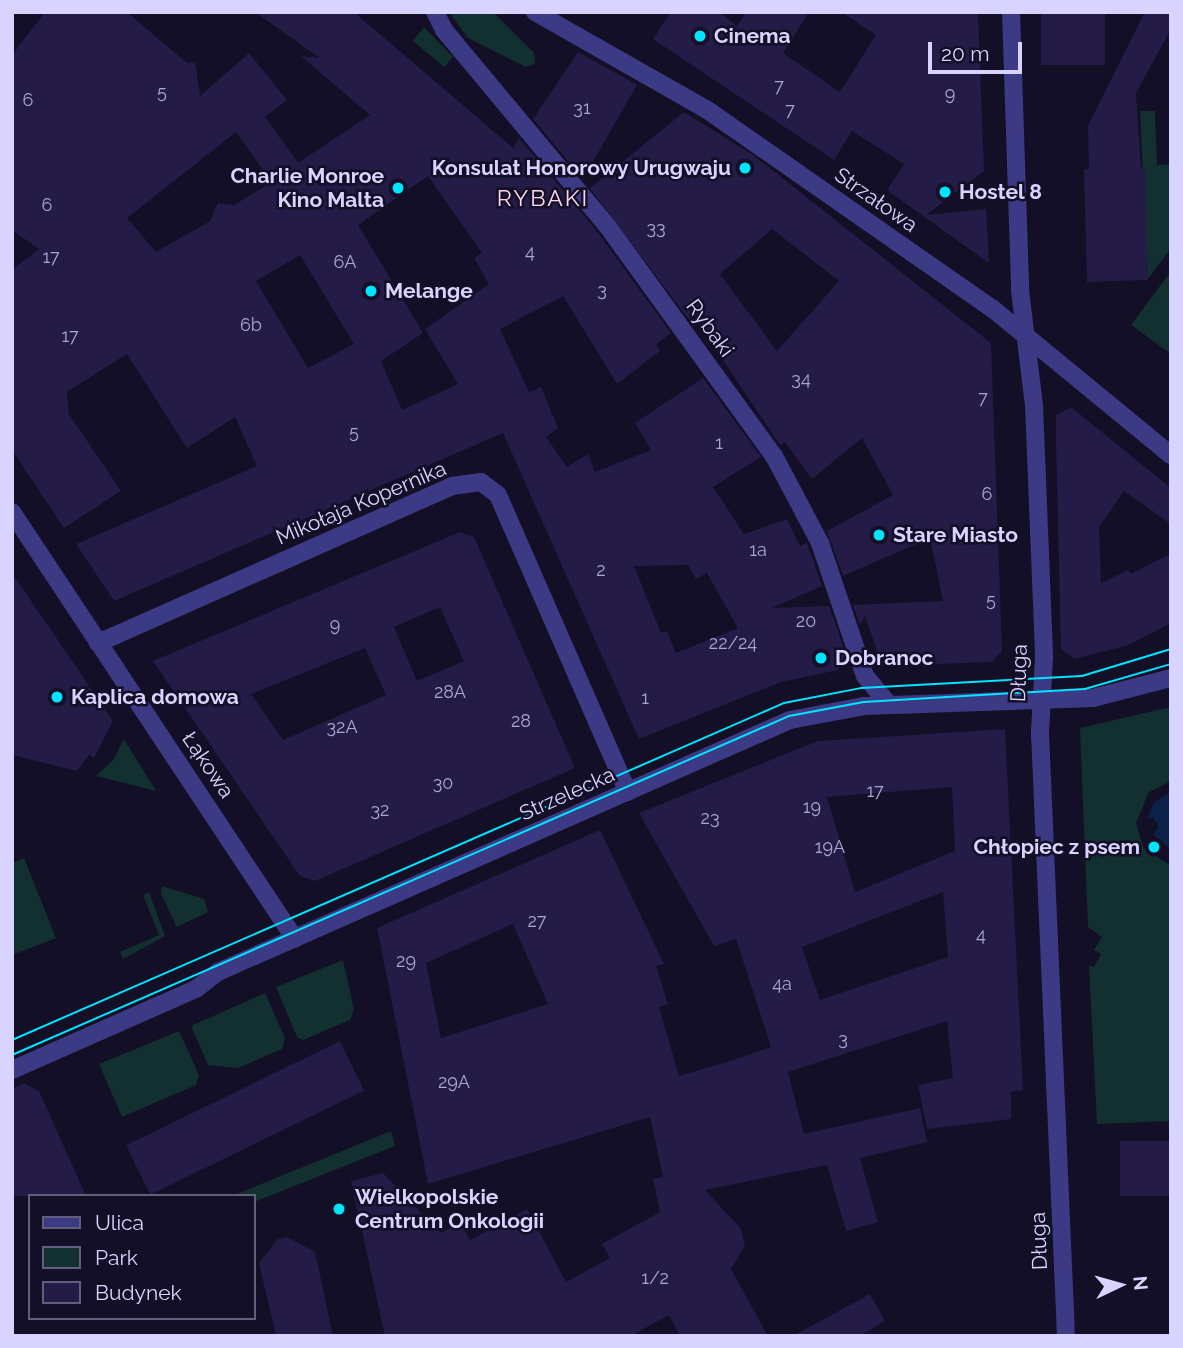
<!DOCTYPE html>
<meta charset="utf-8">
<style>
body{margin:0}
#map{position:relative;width:1183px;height:1348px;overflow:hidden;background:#130f26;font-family:Raleway,sans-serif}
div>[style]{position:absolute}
.green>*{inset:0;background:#12302f}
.water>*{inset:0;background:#0c2248}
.building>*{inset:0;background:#241b47;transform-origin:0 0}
.minor>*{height:18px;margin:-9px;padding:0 9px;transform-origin:9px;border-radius:9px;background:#3d3a85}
.tram>*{height:2px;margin:-1px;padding:0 1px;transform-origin:1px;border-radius:1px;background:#00e5ff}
.dots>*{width:19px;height:19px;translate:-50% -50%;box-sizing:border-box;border:4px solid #130f26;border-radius:50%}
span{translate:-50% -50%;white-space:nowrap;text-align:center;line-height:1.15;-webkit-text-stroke:5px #130f26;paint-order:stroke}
.number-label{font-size:18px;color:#aca6d1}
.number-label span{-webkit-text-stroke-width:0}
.poi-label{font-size:21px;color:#d9d4ff;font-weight:700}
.left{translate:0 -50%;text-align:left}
.right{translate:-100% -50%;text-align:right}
.street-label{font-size:21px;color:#d9d4ff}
.neighbourhood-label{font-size:23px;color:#ffd6f0;letter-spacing:2px}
.frame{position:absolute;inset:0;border:14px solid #d9d4ff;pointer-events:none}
.legend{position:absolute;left:28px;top:1194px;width:228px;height:126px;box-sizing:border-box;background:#130f26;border:2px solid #625e7d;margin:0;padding:9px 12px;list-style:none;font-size:21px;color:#d9d4ff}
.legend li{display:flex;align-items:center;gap:14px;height:35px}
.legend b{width:35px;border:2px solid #625e7d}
.north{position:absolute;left:1085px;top:1250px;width:70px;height:70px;-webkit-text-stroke:5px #130f26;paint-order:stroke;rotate:85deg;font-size:19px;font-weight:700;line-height:28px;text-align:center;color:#d9d4ff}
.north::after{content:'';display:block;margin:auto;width:24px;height:32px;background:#d9d4ff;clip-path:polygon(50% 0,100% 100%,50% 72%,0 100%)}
.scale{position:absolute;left:928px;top:42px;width:94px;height:32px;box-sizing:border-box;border:4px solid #d9d4ff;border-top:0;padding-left:9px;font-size:21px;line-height:24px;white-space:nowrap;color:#d9d4ff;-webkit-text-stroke:5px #130f26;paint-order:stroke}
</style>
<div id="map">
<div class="green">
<div style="clip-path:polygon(449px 12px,493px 12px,534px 53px,535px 64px,526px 67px,468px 38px)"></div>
<div style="clip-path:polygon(424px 27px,453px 57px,444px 67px,413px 41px)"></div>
<div style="clip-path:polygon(1140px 111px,1155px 111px,1157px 165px,1171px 164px,1171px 248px,1148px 279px)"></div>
<div style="clip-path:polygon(1171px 271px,1171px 354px,1131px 325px)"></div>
<div style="clip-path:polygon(1171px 707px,1171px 781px,1149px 792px,1136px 823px,1143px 847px,1171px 866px,1171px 1121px,1097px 1124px,1089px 965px,1094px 967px,1101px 954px,1094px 950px,1102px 937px,1088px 927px,1080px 728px)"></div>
<div style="clip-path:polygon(124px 739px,156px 791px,96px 776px,113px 760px)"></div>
<div style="clip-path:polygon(24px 858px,56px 938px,12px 955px,12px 863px)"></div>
<div style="clip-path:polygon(162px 886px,204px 899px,208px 912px,177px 927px,161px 894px)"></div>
<div style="clip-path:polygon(149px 892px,165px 936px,123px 959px,120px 952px,159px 935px,143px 895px)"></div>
<div style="clip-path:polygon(343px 960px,354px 1009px,350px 1020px,303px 1040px,297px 1037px,276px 987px)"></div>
<div style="clip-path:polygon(265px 993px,285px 1038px,282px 1049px,238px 1068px,208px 1065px,191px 1026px)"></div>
<div style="clip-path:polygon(179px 1031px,199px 1075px,196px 1085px,122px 1117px,99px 1064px)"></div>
<div style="clip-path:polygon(391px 1131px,395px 1146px,254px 1202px,254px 1196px,232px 1196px)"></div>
</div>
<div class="water">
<div style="clip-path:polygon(1169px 793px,1171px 797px,1171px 850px,1153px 834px,1159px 827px,1153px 817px,1147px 820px,1154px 802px)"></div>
</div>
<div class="building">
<div style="clip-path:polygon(evenodd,45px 12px,127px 12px,187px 63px,195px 62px,200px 96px,249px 53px,287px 100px,265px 117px,298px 163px,370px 115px,301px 56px,320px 58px,255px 12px,354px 12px,513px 148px,519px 138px,571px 200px,567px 207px,573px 202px,599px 234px,671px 333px,656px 344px,660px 351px,617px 384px,563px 296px,500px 329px,529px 392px,541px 387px,558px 428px,546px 437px,567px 467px,588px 454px,595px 472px,651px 450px,635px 423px,703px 378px,761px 457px,713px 487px,744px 534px,787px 519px,800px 546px,807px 543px,822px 586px,772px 608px,829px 606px,846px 654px,838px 670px,781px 682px,639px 739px,503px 433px,114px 601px,76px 544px,257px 466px,235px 417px,187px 448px,127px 354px,67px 392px,69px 414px,121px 491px,64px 528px,12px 450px,12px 270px,39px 249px,12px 230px,12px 55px,45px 12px,236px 132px,272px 182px,234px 205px,218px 203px,210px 221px,156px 252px,127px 218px,236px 132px,45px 12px,428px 176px,482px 253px,474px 258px,489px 284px,425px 329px,458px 384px,402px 410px,381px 361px,423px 333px,358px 225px,428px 176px,45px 12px,300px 255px,354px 344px,308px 368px,256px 281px,300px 255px,45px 12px,688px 565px,696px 579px,707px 573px,738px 628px,676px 653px,667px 631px,661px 633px,634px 566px,688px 565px)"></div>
<div style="clip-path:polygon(671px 12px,719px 12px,737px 26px,746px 12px,809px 12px,783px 53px,840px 92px,876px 35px,841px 12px,978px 12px,984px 171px,926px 215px,986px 209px,989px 263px,887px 190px,904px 164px,852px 131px,834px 160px,653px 39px)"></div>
<div style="left:1041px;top:12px;width:64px;height:53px"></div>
<div style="clip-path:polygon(1145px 12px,1171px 12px,1171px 29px,1136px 93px,1141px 169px,1145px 169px,1148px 280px,1087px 282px,1084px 170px,1089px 169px,1088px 126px)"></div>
<div style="clip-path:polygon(578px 52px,637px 85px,583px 179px,533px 119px)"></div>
<div style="clip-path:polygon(evenodd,684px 112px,753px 155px,991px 343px,1002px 651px,992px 662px,882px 666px,865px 616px,860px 625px,853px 605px,943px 601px,930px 538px,843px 576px,827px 531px,893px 495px,862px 438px,812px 479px,785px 442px,780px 445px,694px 317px,689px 320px,590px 188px,684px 112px,772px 229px,839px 281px,777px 351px,720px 274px,772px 229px)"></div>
<div style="clip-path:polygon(1071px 407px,1171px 488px,1171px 524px,1124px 491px,1099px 527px,1101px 583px,1128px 570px,1131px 574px,1171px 553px,1171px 623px,1129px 645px,1074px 659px,1061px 649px,1056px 441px,1056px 415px)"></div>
<div style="clip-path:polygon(evenodd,460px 532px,474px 537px,575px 768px,315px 881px,300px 876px,153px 661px,460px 532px,440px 607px,464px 661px,417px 681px,394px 627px,440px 607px,460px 532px,365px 648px,386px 695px,283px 740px,251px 694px,365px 648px)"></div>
<div style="clip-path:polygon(12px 573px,113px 721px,94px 758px,89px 755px,77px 771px,12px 755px)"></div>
<div style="clip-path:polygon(evenodd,1005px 729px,1023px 1090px,1011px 1092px,1011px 1119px,927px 1129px,918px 1085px,953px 1078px,947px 1021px,788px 1072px,804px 1134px,920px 1108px,927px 1142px,860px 1158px,878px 1222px,846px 1231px,827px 1165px,705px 1190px,741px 1229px,745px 1246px,731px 1269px,768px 1336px,680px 1336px,669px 1315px,631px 1336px,385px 1336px,351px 1181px,383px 1173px,419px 1210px,428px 1230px,436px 1227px,441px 1233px,460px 1223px,470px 1240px,527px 1209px,566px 1282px,610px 1258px,602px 1244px,660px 1212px,653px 1179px,663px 1177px,650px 1117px,428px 1184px,377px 928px,600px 830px,664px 964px,656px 966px,668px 1004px,659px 1007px,679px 1076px,727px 1062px,771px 1047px,736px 939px,714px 946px,639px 813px,818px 741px,1005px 729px,952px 787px,955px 851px,855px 892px,827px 797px,952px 787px,1005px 729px,943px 892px,948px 957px,820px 1000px,802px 947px,943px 892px,1005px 729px,513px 924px,548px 1004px,441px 1038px,426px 963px,513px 924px)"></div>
<div style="left:340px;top:1041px;width:55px;height:238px;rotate:64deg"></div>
<div style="clip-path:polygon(24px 1083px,39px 1091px,86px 1196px,12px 1196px,12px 1089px)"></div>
<div style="left:1171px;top:1141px;width:55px;height:51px;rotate:90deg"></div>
<div style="clip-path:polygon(287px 1237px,315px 1252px,333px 1336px,276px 1336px,259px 1263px,278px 1239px)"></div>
<div style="clip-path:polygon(870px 1294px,885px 1321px,860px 1336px,793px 1336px)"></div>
</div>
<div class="minor">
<div style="left:435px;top:12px;width:20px;rotate:63deg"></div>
<div style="left:444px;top:30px;width:256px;rotate:50.2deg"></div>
<div style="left:608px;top:227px;width:283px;rotate:54.1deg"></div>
<div style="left:774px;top:456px;width:98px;rotate:62.1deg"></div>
<div style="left:820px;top:543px;width:140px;rotate:71.3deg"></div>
<div style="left:865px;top:676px;width:38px;rotate:50deg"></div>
<div style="left:535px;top:12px;width:197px;rotate:29.6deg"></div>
<div style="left:706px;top:109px;width:350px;rotate:34.9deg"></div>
<div style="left:993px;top:309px;width:230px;rotate:39.4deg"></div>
<div style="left:1011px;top:12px;width:278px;rotate:88.1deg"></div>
<div style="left:1020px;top:290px;width:116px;rotate:83.1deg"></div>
<div style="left:1034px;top:405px;width:253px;rotate:87.7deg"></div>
<div style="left:1044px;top:658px;width:75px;rotate:93.1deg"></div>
<div style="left:1040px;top:733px;width:604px;rotate:87.53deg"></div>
<div style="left:12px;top:512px;width:512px;rotate:56.47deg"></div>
<div style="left:98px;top:643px;width:387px;rotate:-23.9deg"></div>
<div style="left:452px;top:486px;width:29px;rotate:-8deg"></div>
<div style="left:481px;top:482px;width:21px;rotate:37deg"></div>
<div style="left:498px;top:495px;width:324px;rotate:66.4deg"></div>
<div style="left:12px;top:1070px;width:201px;rotate:-23.8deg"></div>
<div style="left:196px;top:989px;width:28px;rotate:-38deg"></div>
<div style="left:218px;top:972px;width:625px;rotate:-23.78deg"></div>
<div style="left:790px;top:720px;width:75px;rotate:-10.7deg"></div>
<div style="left:864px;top:706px;width:229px;rotate:-2deg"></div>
<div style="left:1093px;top:698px;width:81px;rotate:-14.4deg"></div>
</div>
<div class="tram">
<div style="left:12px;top:1040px;width:842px;rotate:-23.58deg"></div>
<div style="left:784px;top:703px;width:78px;rotate:-11deg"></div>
<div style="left:861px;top:688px;width:221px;rotate:-3.1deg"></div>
<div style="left:1082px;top:676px;width:93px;rotate:-16.9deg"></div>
<div style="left:12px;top:1055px;width:848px;rotate:-23.57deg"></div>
<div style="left:789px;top:716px;width:76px;rotate:-10.6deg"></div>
<div style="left:864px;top:702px;width:221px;rotate:-3.4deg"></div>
<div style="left:1085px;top:689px;width:90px;rotate:-16.2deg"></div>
</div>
<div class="dots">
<div style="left:700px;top:36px;background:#00e5ff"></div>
<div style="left:745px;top:168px;background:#00e5ff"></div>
<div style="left:398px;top:188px;background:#00e5ff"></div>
<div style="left:945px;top:192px;background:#00e5ff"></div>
<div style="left:371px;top:291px;background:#00e5ff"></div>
<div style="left:879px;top:535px;background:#00e5ff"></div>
<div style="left:821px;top:658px;background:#00e5ff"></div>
<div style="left:57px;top:697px;background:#00e5ff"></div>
<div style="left:1154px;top:847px;background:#00e5ff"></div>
<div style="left:339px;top:1209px;background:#00e5ff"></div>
</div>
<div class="number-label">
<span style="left:779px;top:86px">7</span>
<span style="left:162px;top:92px">5</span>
<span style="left:950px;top:94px">9</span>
<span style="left:28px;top:100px">6</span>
<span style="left:582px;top:108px">31</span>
<span style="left:790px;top:110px">7</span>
<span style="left:47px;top:205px">6</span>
<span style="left:656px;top:228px">33</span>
<span style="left:530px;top:252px">4</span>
<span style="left:51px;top:257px">17</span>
<span style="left:345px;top:262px">6A</span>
<span style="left:602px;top:290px">3</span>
<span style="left:251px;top:325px">6b</span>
<span style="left:70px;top:336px">17</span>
<span style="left:801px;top:379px">34</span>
<span style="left:983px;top:398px">7</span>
<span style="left:354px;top:432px">5</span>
<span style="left:719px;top:443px">1</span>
<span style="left:987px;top:494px">6</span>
<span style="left:758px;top:550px">1a</span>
<span style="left:601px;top:570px">2</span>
<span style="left:991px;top:600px">5</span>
<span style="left:806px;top:621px">20</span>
<span style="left:335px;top:625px">9</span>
<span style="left:733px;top:643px">22/24</span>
<span style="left:450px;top:692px">28A</span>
<span style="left:645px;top:698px">1</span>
<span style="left:521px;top:721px">28</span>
<span style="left:342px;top:727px">32A</span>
<span style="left:443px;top:783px">30</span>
<span style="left:875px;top:791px">17</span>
<span style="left:812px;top:807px">19</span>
<span style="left:380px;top:810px">32</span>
<span style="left:710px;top:818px">23</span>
<span style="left:830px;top:847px">19A</span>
<span style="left:537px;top:921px">27</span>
<span style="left:981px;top:935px">4</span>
<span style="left:406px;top:961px">29</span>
<span style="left:782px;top:984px">4a</span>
<span style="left:843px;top:1039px">3</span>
<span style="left:454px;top:1082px">29A</span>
<span style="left:655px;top:1278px">1/2</span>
</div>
<div class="poi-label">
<span class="left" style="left:714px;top:36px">Cinema</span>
<span class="right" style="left:731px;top:168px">Konsulat Honorowy Urugwaju</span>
<span class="right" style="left:384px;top:188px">Charlie Monroe<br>Kino Malta</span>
<span class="left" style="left:959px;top:192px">Hostel 8</span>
<span class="left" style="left:385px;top:291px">Melange</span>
<span class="left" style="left:893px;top:535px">Stare Miasto</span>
<span class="left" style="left:835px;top:658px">Dobranoc</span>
<span class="left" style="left:71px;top:697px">Kaplica domowa</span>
<span class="right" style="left:1140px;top:847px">Chłopiec z psem</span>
<span class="left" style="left:355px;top:1209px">Wielkopolskie<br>Centrum Onkologii</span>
</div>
<div class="street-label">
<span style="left:876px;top:200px;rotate:35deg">Strzałowa</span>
<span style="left:710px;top:328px;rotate:54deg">Rybaki</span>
<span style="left:361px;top:503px;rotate:-23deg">Mikołaja Kopernika</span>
<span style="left:1019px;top:673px;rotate:-88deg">Długa</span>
<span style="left:208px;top:765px;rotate:56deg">Łąkowa</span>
<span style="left:567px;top:794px;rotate:-24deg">Strzelecka</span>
<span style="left:1039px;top:1241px;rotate:-92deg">Długa</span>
</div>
<div class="neighbourhood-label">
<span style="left:543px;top:198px">RYBAKI</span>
</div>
<div class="frame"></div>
<ul class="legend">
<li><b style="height:9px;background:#3d3a85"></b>Ulica</li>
<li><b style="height:19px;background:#12302f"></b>Park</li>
<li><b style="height:19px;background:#241b47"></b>Budynek</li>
</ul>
<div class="north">N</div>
<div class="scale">20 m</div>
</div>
